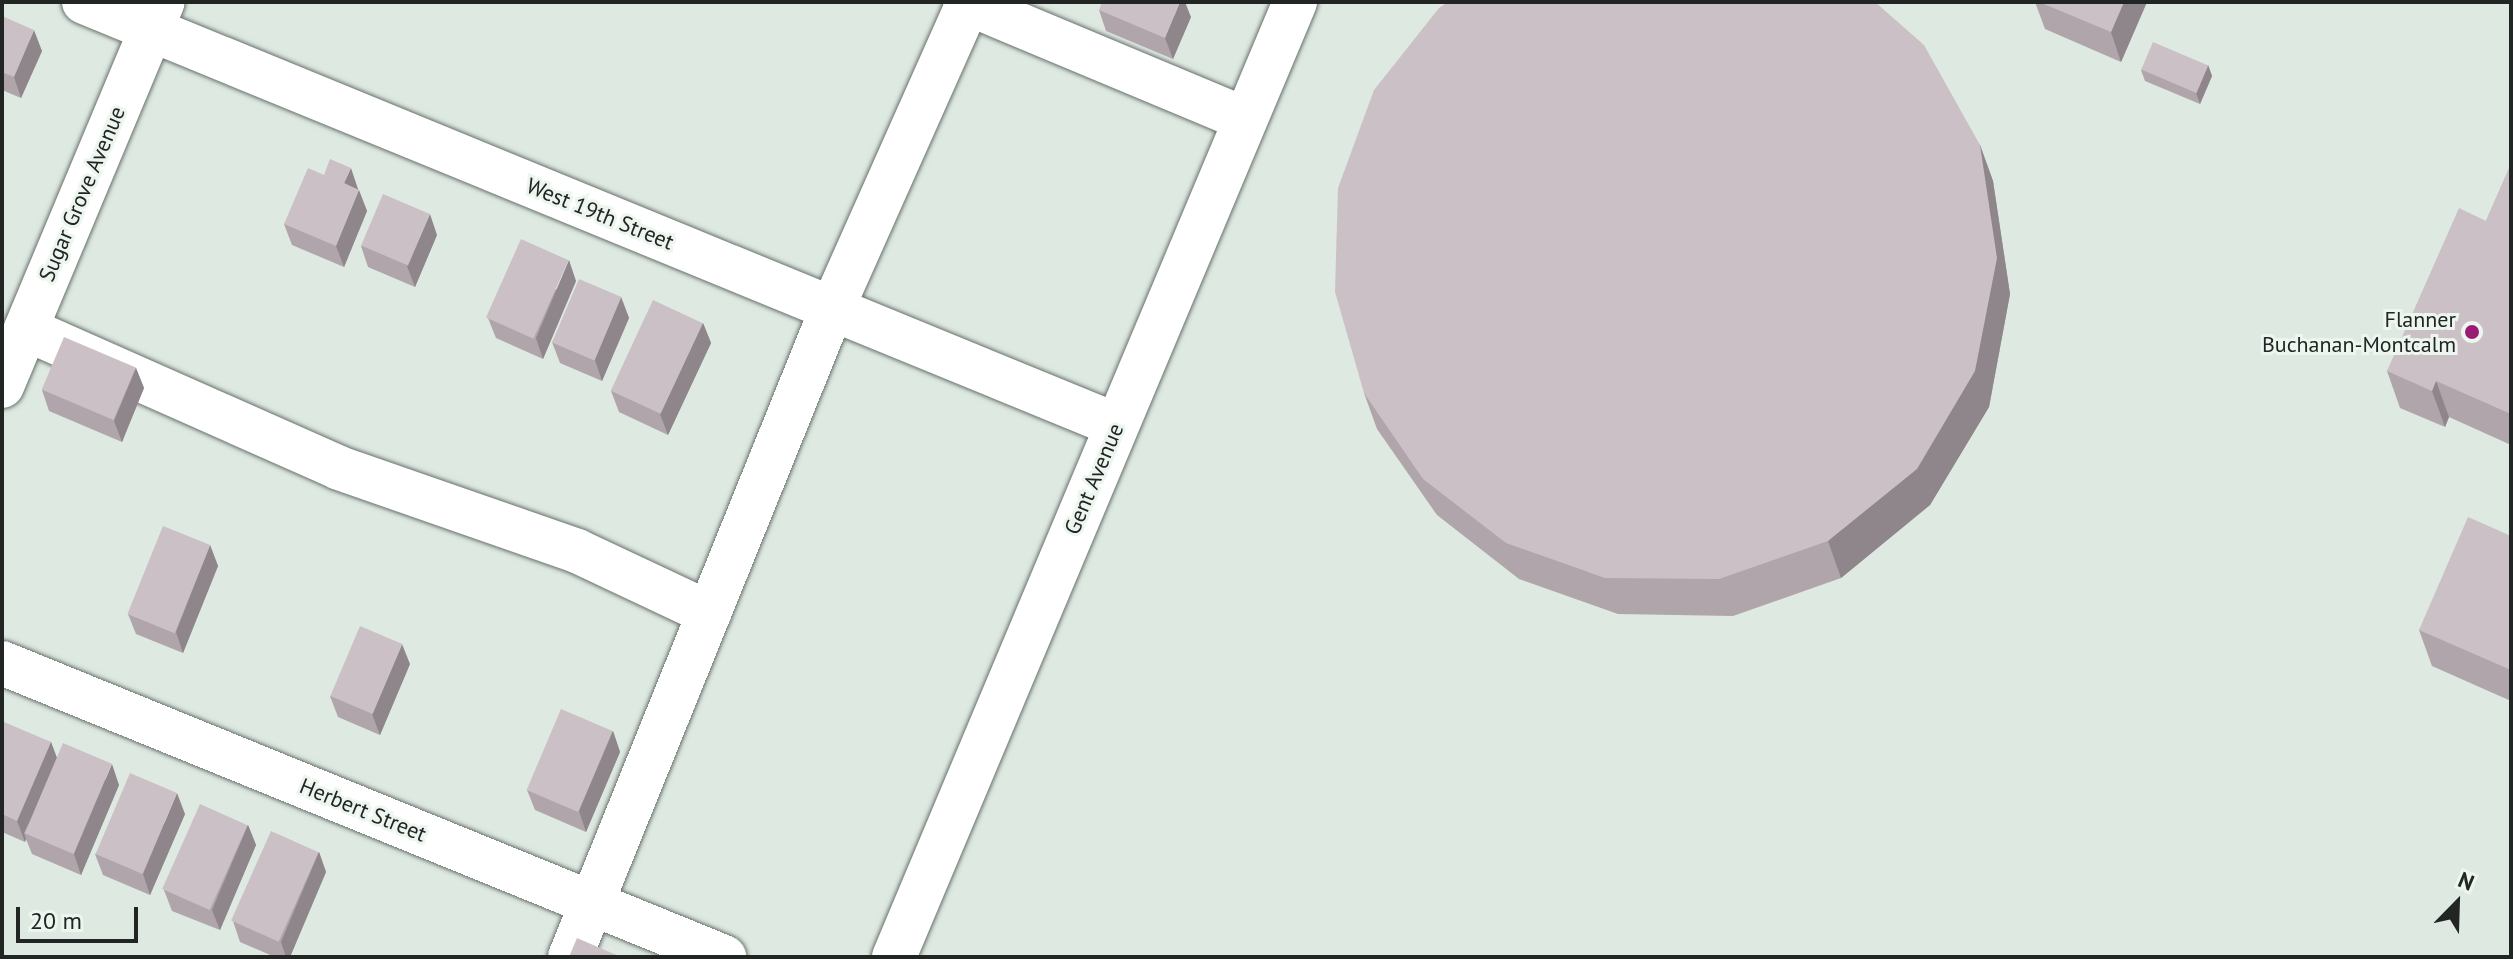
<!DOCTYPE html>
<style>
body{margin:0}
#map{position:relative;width:2513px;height:959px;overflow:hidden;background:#dee9e2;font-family:"PT Sans",sans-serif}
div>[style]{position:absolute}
.roads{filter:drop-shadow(0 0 2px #68716b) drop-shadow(0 0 2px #68716b)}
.minor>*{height:44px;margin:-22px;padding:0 22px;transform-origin:22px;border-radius:22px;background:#fff}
.wall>*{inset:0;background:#afa5aa}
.shaded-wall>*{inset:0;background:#8e868b}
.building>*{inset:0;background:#cbc0c6;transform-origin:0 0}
.dots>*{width:22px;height:22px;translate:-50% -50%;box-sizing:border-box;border:4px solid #ecf6ef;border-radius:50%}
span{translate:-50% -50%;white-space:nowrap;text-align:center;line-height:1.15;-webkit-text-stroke:6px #ecf6ef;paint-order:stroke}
.street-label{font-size:22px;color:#212523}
.poi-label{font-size:22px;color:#212523}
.right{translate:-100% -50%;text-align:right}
.frame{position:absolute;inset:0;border:4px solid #212523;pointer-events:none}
.north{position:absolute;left:2417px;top:863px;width:80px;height:80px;-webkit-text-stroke:6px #ecf6ef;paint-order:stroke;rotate:23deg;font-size:22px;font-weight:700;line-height:32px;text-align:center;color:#212523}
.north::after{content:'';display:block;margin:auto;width:28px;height:36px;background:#212523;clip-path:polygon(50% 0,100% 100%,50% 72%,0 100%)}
.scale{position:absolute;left:16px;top:907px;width:122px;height:36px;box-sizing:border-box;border:4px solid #212523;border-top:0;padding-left:10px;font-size:24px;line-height:28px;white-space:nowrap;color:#212523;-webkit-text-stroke:6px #ecf6ef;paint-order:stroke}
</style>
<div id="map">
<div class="roads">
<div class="minor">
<div style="left:84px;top:2px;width:1115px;rotate:22.29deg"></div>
<div style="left:965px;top:2px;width:303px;rotate:22.7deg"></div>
<div style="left:26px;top:329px;width:342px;rotate:23.9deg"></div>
<div style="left:339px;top:468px;width:252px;rotate:19.2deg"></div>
<div style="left:577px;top:551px;width:146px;rotate:25.2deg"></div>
<div style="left:2px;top:386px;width:416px;rotate:-67.3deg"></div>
<div style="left:2px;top:663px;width:780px;rotate:22.16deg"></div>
<div style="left:570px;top:957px;width:699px;rotate:-67.99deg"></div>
<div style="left:832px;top:309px;width:336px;rotate:-66deg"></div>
<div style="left:894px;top:957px;width:1036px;rotate:-67.22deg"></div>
</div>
</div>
<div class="wall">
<div style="clip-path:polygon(2035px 2px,2147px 2px,2121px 62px,2045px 29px)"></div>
<div style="clip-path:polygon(1099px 10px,1191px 17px,1173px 59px,1106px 31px)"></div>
<div style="clip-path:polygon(2px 16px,42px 51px,21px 98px,2px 90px)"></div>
<div style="clip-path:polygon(2208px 65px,2212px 76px,2200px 104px,2145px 81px,2141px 70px)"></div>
<div style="clip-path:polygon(1980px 145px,1993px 181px,2010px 294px,1989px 407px,1930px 505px,1841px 578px,1733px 616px,1618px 614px,1519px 579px,1437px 515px,1377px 429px,1364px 393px)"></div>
<div style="clip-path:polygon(2511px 164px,2511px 445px,2449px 417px,2445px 427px,2400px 408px,2387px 371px,2486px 221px)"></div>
<div style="clip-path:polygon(358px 189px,367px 211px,344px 267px,292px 245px,284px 224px)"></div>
<div style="clip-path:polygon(437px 235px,415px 287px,368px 267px,361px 246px)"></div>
<div style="clip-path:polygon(576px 281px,543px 359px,496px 338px,488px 318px)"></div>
<div style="clip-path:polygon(621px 297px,629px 318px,602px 381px,560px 363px,552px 342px)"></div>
<div style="clip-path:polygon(703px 323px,711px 343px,668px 435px,619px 412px,611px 391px)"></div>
<div style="clip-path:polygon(136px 368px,144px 388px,122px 442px,49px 411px,42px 390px)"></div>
<div style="clip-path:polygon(2511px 536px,2511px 701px,2432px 666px,2419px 630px)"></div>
<div style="clip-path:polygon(210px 545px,218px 566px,183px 653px,136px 634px,128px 614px)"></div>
<div style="clip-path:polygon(410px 664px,380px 735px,338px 717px,330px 696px)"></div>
<div style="clip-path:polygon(2px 727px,51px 742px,56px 757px,119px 785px,81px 875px,32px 854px,26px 839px,25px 842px,2px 832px)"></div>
<div style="clip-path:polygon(613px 731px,620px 752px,586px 832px,535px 810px,527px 790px)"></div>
<div style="clip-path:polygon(185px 814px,150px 895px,103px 875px,95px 854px)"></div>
<div style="clip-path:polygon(248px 825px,256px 845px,220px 930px,172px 911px,164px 890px)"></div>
<div style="clip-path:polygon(319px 852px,326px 872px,290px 957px,275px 957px,240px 942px,233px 921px)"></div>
</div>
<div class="shaded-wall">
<div style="clip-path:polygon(1180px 2px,1185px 2px,1191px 17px,1173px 59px,1165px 38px)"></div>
<div style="clip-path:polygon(2124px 2px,2147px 2px,2121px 62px,2111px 32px)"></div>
<div style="clip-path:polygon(34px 30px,42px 51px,21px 98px,14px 77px)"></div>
<div style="clip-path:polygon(2208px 65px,2212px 76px,2200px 104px,2196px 93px)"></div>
<div style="clip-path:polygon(1980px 145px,1993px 181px,2010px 294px,1989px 407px,1930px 505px,1841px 578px,1828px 541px)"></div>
<div style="clip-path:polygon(351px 168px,358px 189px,352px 204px,344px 183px)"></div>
<div style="clip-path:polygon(359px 190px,367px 211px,344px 267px,336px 246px)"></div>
<div style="clip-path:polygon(430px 214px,437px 235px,415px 287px,407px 266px)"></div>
<div style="clip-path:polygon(569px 260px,576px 281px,543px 359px,536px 338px)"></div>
<div style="clip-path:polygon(621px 297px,629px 318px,602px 381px,595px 360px)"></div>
<div style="clip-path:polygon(703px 323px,711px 343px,668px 435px,660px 414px)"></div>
<div style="clip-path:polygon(136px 368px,144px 388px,122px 442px,114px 421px)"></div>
<div style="clip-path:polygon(2436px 381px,2449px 417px,2445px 427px,2432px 391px)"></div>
<div style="clip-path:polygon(210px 545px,218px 566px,183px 653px,176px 632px)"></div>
<div style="clip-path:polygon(402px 644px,410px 664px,380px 735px,372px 714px)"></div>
<div style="clip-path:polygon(613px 731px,620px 752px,586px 832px,579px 811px)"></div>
<div style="clip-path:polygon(51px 742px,59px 763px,24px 833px,26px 839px,25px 842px,17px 821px)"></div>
<div style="clip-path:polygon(112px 764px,119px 785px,81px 875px,74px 854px)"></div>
<div style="clip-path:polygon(177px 793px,185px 814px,150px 895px,143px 874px)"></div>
<div style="clip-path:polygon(248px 825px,256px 845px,220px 930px,212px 910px)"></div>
<div style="clip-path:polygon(319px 852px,326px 872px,290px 957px,286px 957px,281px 942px)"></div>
</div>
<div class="building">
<div style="clip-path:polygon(1102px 2px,1180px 2px,1165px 38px,1099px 10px)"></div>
<div style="clip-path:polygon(1448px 2px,1875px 2px,1924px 45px,1980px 145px,1997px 258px,1975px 371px,1917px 469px,1828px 541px,1719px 579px,1605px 578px,1506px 543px,1423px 479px,1364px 393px,1335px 292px,1338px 188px,1374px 90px,1439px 8px)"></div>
<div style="clip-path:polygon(2039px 2px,2124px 2px,2111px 32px)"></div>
<div style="clip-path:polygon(2px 16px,34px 30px,14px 77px,2px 72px)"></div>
<div style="left:2153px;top:42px;width:60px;height:30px;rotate:23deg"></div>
<div style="clip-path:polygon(330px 159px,351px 168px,344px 183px,359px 190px,336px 246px,284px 224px,308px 168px,324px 175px)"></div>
<div style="clip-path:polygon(2511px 164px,2511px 414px,2436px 381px,2432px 391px,2387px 371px,2459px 208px,2486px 221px)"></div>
<div style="left:383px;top:194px;width:51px;height:56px;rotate:23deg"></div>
<div style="left:521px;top:239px;width:52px;height:86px;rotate:24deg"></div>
<div style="left:579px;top:279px;width:46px;height:69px;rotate:23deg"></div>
<div style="left:653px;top:300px;width:55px;height:100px;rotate:25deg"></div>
<div style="left:64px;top:337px;width:78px;height:57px;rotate:23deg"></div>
<div style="clip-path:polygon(2468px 517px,2511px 536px,2511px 670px,2419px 630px)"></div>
<div style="left:163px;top:526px;width:51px;height:95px;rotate:22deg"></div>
<div style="left:360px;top:626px;width:46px;height:76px;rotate:23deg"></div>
<div style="left:561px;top:709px;width:56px;height:88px;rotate:23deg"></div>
<div style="clip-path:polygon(4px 722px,51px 742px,17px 821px,2px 814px,2px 727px)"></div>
<div style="left:63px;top:743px;width:53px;height:98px;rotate:23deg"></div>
<div style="left:130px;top:773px;width:51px;height:88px;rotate:23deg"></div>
<div style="left:200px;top:804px;width:52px;height:93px;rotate:24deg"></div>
<div style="left:271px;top:831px;width:52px;height:98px;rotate:24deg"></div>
<div style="clip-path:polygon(577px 938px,621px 957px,569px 957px)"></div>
</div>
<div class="dots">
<div style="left:2472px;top:332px;background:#991c74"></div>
</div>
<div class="street-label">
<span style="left:82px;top:194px;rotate:-67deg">Sugar Grove Avenue</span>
<span style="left:600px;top:214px;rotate:22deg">West 19th Street</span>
<span style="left:1094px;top:479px;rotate:-67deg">Gent Avenue</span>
<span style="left:363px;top:810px;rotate:22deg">Herbert Street</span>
</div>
<div class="poi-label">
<span class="right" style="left:2456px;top:332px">Flanner<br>Buchanan-Montcalm</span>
</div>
<div class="frame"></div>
<div class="north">N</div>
<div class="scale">20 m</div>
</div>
